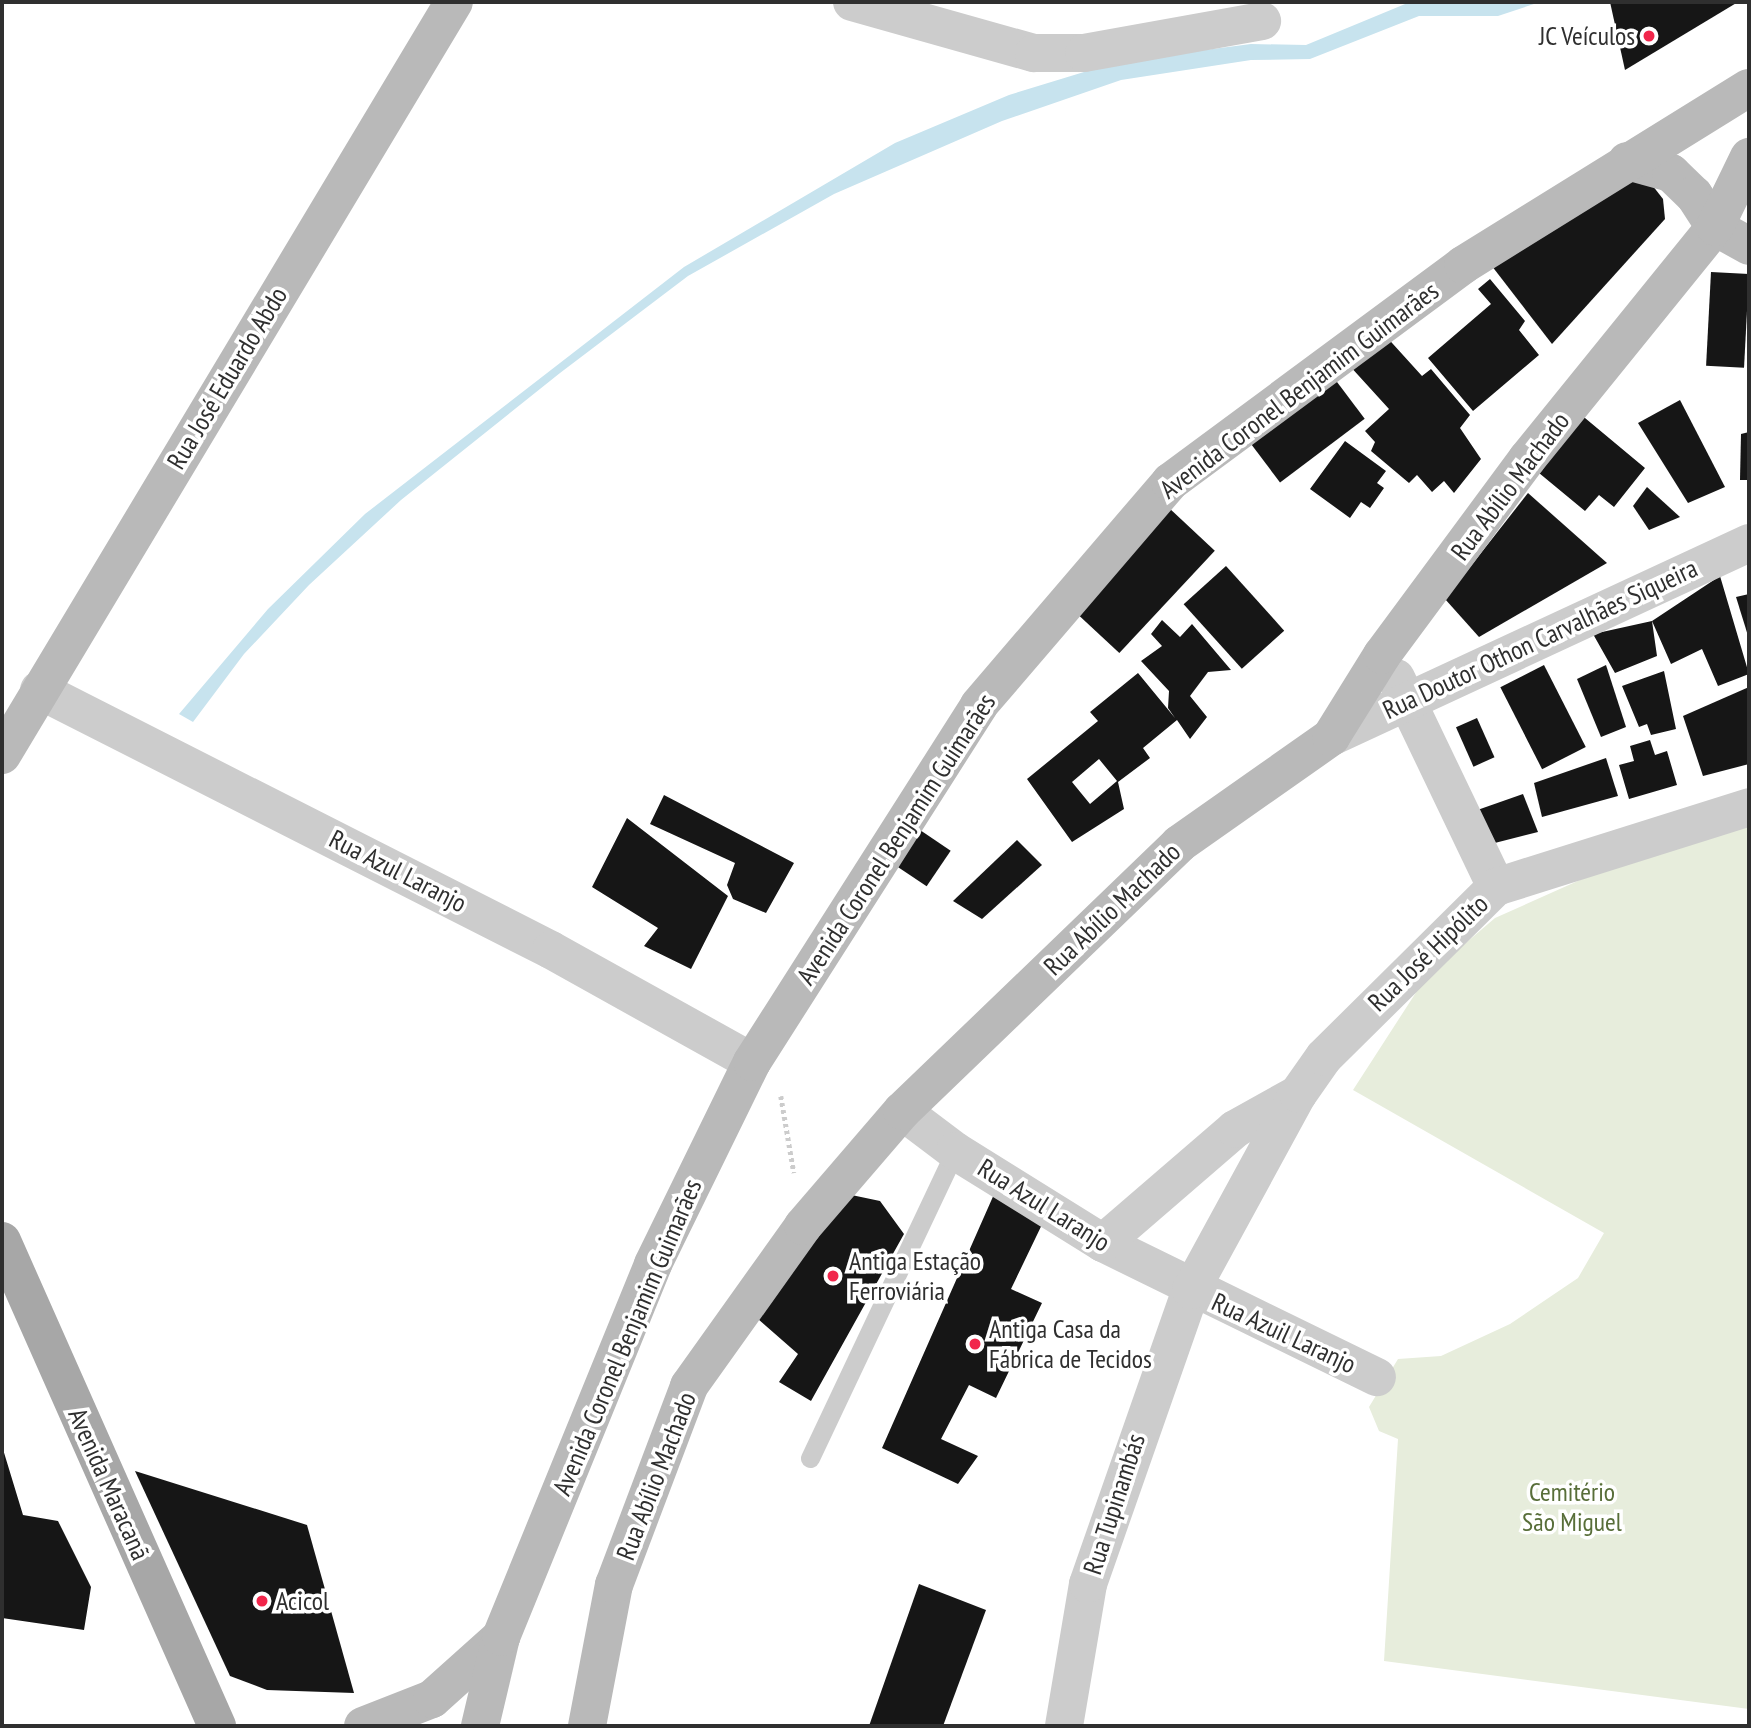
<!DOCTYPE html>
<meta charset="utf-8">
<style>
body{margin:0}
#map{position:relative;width:1751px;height:1728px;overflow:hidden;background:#fff;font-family:"PT Sans Narrow",sans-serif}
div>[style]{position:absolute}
.green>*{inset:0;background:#e7eddc}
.water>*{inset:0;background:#c7e3ee}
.building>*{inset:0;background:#161616;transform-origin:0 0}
.path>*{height:4.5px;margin-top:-2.25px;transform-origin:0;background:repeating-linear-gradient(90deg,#ccc 0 3.5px,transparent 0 7px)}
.lane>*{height:19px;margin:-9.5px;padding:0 9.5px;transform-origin:9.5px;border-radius:9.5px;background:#ccc}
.street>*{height:38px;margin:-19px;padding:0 19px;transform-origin:19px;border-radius:19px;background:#ccc}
.secondary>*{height:38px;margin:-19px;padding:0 19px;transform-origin:19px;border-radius:19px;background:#b9b9b9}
.primary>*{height:38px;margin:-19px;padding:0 19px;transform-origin:19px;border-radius:19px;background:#a7a7a7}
.dots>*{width:19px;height:19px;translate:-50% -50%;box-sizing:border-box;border:4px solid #fff;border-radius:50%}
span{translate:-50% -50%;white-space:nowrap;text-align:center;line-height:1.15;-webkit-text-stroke:7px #fff;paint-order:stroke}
.poi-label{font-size:26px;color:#2f2f2f}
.right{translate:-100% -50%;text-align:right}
.left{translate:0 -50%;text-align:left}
.street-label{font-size:26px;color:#2f2f2f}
.park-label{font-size:26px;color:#586e39}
.frame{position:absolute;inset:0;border:4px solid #2f2f2f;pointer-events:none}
</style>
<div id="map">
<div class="green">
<div style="clip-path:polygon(1749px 820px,1749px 1709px,1384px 1661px,1398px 1439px,1379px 1431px,1369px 1407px,1398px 1359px,1441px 1356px,1510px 1324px,1578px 1278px,1604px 1233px,1353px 1090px,1426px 977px,1495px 918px,1636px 855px)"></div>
</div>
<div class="water">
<div style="clip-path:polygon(1410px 2px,1540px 2px,1498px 16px,1419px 16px,1310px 59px,1251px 60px,1121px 80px,1002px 121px,834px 194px,688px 276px,560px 373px,401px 500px,309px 585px,244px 654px,193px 722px,179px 714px,268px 609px,365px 514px,684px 267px,895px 143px,1009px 95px,1120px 61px,1251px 44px,1306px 45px)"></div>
</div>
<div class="building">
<div style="clip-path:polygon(1610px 2px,1738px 2px,1625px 70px)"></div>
<div style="clip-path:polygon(1621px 180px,1649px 181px,1663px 199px,1665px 219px,1552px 344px,1488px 261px)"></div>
<div style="left:1711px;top:272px;width:38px;height:94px;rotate:3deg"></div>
<div style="clip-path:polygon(1490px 279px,1525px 321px,1519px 330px,1539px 355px,1473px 411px,1428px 358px,1491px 304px,1478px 289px)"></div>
<div style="clip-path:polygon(1383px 333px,1422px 376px,1431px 369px,1470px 415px,1460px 428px,1481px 459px,1454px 493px,1444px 481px,1432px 492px,1417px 475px,1409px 483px,1371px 451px,1375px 442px,1365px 431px,1389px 409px,1348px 364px)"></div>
<div style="left:1331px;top:374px;width:56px;height:106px;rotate:53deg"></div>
<div style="clip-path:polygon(1680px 400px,1725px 487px,1688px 503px,1638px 423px)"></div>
<div style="clip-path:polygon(1579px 413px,1645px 468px,1614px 507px,1599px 495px,1585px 511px,1533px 468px)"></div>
<div style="clip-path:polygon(1749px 432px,1749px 480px,1740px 480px,1741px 434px)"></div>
<div style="clip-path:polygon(1345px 441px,1386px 471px,1377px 483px,1384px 488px,1370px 508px,1361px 502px,1350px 518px,1310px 489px)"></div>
<div style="clip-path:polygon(1647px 487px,1680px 517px,1649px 530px,1633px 506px)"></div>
<div style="clip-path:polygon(1528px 493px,1607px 563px,1479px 637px,1445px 599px)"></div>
<div style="left:1168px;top:507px;width:64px;height:140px;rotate:43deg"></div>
<div style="left:1226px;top:566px;width:87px;height:57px;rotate:48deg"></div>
<div style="clip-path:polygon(1720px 576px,1749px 674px,1718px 686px,1702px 649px,1671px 664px,1652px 621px,1657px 656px,1615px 673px,1593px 634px,1652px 621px)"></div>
<div style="clip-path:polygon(1749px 594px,1749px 639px,1736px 597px)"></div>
<div style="clip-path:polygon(evenodd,1162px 620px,1180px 637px,1192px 624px,1231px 670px,1208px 672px,1190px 696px,1207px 717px,1190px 739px,1177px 720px,1143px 748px,1150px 758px,1118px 782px,1124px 809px,1072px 842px,1027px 779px,1098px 721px,1090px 712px,1138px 673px,1175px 718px,1168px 708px,1169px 691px,1141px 661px,1162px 646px,1151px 634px,1162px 620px,1099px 759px,1117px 781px,1090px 804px,1072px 782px,1099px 759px)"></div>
<div style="left:1544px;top:665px;width:92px;height:49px;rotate:63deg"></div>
<div style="clip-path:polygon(1606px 665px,1626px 727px,1601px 737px,1577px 679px)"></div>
<div style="clip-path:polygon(1664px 671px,1676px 729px,1651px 735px,1647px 724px,1639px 727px,1622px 686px)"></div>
<div style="clip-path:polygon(1749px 687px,1749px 764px,1703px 776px,1683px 716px)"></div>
<div style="left:1477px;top:718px;width:43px;height:23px;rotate:66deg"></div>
<div style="clip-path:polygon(1650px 740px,1655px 755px,1667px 751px,1677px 785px,1629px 799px,1619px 765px,1634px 761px,1630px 746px)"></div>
<div style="clip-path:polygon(1606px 758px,1618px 796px,1542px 817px,1534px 783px)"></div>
<div style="clip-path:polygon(1523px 794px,1538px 832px,1483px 846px,1466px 814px)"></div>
<div style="clip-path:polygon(664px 795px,794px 863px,766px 913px,733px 899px,727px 885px,735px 863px,650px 824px)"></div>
<div style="clip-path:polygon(627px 818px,728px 896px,691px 969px,644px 946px,658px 928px,592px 887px)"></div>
<div style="left:920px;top:830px;width:37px;height:43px;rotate:34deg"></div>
<div style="clip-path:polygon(1017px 840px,1042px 865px,982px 919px,953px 901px)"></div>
<div style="clip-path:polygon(995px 1192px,1048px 1212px,1011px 1289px,1042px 1303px,996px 1398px,969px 1385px,941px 1439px,978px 1456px,958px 1484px,882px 1448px)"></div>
<div style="clip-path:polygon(842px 1193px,880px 1201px,904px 1234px,811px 1401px,779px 1382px,798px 1354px,758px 1319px)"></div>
<div style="clip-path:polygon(2px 1446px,23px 1515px,58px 1521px,91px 1587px,84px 1630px,2px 1618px)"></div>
<div style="clip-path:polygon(135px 1471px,307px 1525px,354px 1693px,267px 1690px,230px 1676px)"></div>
<div style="clip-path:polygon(919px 1584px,986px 1610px,943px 1726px,869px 1726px)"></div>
</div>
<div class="path">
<div style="left:781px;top:1096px;width:78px;rotate:80.4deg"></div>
</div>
<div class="lane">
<div style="left:810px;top:1458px;width:340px;rotate:-64.7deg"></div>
</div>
<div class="street">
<div style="left:852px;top:2px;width:189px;rotate:15.7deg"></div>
<div style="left:1034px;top:53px;width:50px"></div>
<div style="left:1084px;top:53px;width:181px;rotate:-10.2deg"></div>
<div style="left:1396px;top:678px;width:232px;rotate:64.4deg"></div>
<div style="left:39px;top:690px;width:574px;rotate:26.92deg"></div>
<div style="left:551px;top:950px;width:230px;rotate:29.1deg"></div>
<div style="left:1331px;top:737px;width:461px;rotate:-24.9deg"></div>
<div style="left:902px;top:1111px;width:66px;rotate:37deg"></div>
<div style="left:955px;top:1151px;width:174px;rotate:31.9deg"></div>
<div style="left:1103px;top:1243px;width:305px;rotate:26.1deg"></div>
<div style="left:1103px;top:1243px;width:174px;rotate:-40.8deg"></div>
<div style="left:1235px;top:1129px;width:72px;rotate:-29.1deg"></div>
<div style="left:1064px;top:1726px;width:144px;rotate:-80.4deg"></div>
<div style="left:1088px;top:1584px;width:312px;rotate:-70.7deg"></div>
<div style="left:1191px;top:1290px;width:223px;rotate:-61.4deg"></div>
<div style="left:1298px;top:1094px;width:45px;rotate:-54.9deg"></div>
<div style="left:1324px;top:1057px;width:242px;rotate:-44.7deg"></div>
<div style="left:1496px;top:887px;width:265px;rotate:-17.5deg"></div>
</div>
<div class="secondary">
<div style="left:1627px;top:161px;width:46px;rotate:15.3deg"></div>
<div style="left:1671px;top:173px;width:32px;rotate:44deg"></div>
<div style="left:1694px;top:195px;width:38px;rotate:57deg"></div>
<div style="left:1715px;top:227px;width:39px;rotate:29deg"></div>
<div style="left:2px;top:755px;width:878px;rotate:-59.03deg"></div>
<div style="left:363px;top:1726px;width:74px;rotate:-21.4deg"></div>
<div style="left:432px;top:1699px;width:93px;rotate:-41.9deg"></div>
<div style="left:480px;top:1726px;width:91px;rotate:-76.7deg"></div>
<div style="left:501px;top:1637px;width:403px;rotate:-67.8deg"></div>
<div style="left:653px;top:1264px;width:225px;rotate:-63.9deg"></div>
<div style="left:752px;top:1062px;width:423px;rotate:-57.5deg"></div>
<div style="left:979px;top:705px;width:294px;rotate:-49.4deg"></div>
<div style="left:1170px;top:482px;width:365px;rotate:-36.5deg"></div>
<div style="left:1463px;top:265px;width:336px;rotate:-31.8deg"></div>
<div style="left:587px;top:1726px;width:144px;rotate:-79.2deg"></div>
<div style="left:614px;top:1585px;width:213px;rotate:-69.3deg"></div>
<div style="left:689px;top:1386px;width:196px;rotate:-54.5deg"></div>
<div style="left:803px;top:1226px;width:152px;rotate:-49.3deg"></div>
<div style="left:902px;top:1111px;width:385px;rotate:-43.9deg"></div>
<div style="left:1179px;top:844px;width:186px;rotate:-35.1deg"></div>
<div style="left:1331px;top:737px;width:97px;rotate:-58.1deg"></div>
<div style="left:1382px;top:655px;width:244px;rotate:-53.5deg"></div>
<div style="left:1527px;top:459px;width:299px;rotate:-51deg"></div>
<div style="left:1715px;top:227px;width:78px;rotate:-64.1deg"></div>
</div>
<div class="primary">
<div style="left:2px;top:1241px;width:531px;rotate:66.09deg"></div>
</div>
<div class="dots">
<div style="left:1649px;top:36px;background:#f1264b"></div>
<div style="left:833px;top:1276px;background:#f1264b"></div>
<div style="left:975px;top:1344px;background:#f1264b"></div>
<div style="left:262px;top:1601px;background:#f1264b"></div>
</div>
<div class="poi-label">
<span class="right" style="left:1635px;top:36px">JC Veículos</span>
<span class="left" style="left:849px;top:1276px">Antiga Estação<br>Ferroviária</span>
<span class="left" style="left:989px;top:1344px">Antiga Casa da<br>Fábrica de Tecidos</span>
<span class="left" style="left:276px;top:1601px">Acicol</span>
</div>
<div class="street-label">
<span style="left:227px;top:378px;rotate:-59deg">Rua José Eduardo Abdo</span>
<span style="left:1299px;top:390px;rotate:-37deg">Avenida Coronel Benjamim Guimarães</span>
<span style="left:1510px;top:486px;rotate:-53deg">Rua Abílio Machado</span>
<span style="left:1540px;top:639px;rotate:-25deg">Rua Doutor Othon Carvalhães Siqueira</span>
<span style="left:896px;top:839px;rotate:-57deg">Avenida Coronel Benjamim Guimarães</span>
<span style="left:398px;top:871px;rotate:27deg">Rua Azul Laranjo</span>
<span style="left:1112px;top:909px;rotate:-44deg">Rua Abílio Machado</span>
<span style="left:1428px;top:953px;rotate:-44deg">Rua José Hipólito</span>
<span style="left:1044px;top:1205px;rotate:32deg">Rua Azul Laranjo</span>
<span style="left:1284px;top:1333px;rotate:25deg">Rua Azuil Laranjo</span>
<span style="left:627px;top:1337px;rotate:-67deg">Avenida Coronel Benjamim Guimarães</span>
<span style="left:656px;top:1476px;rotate:-69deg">Rua Abílio Machado</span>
<span style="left:109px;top:1484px;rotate:66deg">Avenida Maracanã</span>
<span style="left:1114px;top:1504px;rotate:-72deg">Rua Tupinambás</span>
</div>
<div class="park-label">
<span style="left:1572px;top:1507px">Cemitério<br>São Miguel</span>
</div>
<div class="frame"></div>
</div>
